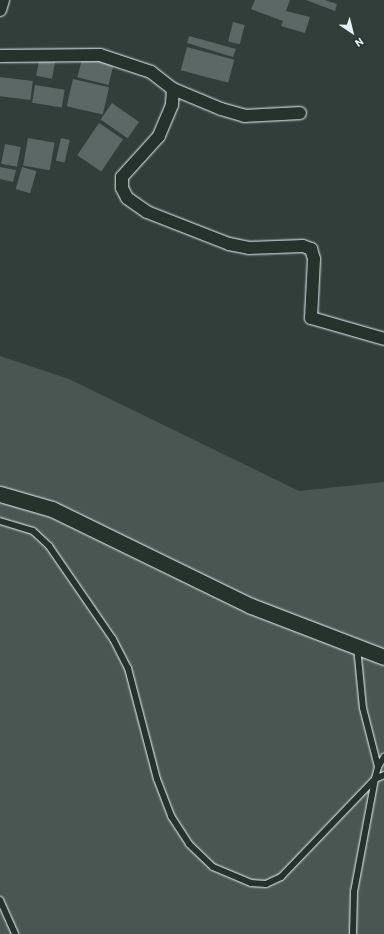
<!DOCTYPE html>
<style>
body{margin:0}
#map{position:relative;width:384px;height:934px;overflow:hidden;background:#323e39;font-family:Itim,sans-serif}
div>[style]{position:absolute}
.green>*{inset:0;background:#495651}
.building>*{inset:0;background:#5c6865;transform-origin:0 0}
.roads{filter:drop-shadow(0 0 1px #e8f1f8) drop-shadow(0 0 1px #e8f1f8)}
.service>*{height:6px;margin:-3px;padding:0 3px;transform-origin:3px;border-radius:3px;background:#26332d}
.minor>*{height:12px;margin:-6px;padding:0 6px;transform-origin:6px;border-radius:6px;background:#26332d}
.tertiary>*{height:15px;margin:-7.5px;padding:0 7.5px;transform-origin:7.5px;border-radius:7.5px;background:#26332d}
span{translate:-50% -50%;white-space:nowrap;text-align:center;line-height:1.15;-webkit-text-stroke:3px #26332d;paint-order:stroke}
.north{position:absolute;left:332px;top:12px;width:40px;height:40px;-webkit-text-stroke:3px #26332d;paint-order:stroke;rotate:145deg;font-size:11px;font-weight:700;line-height:16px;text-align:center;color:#e8f1f8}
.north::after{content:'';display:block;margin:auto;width:14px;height:18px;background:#e8f1f8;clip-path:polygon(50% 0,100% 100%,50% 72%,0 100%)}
</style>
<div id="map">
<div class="green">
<div style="clip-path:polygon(0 356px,69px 379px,299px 491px,384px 482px,384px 934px,0 934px)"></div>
</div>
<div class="building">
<div style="clip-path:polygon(255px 0,290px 0,286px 11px,310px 17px,305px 33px,281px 26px,283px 21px,251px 9px)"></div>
<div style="clip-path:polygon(306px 0,325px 0,337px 4px,335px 11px)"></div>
<div style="left:233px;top:22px;width:12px;height:20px;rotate:14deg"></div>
<div style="clip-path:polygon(189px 36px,236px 49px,233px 57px,187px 43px)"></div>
<div style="left:187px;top:47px;width:49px;height:24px;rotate:15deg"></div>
<div style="left:83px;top:55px;width:32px;height:23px;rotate:14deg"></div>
<div style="left:40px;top:56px;width:16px;height:20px;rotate:11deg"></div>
<div style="left:0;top:77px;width:33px;height:19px;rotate:7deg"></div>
<div style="left:73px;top:79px;width:37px;height:28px;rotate:13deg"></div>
<div style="left:35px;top:85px;width:30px;height:18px;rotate:9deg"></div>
<div style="left:112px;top:103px;width:33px;height:20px;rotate:35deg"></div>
<div style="left:99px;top:123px;width:29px;height:39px;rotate:34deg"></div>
<div style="left:28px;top:138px;width:27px;height:28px;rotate:10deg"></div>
<div style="left:61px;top:138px;width:9px;height:23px;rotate:13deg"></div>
<div style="left:5px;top:144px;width:16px;height:20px;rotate:11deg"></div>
<div style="clip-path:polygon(0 167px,16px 170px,13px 182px,0 179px)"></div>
<div style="left:22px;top:167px;width:15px;height:23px;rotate:16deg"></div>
</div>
<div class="roads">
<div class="service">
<div style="left:0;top:521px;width:34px;rotate:17deg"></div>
<div style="left:33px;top:531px;width:22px;rotate:43deg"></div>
<div style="left:49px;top:546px;width:113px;rotate:55.5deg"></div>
<div style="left:113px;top:639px;width:33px;rotate:63deg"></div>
<div style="left:128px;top:668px;width:115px;rotate:75.4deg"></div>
<div style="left:157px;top:779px;width:40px;rotate:69deg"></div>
<div style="left:171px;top:816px;width:33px;rotate:57deg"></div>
<div style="left:189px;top:844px;width:33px;rotate:44deg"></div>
<div style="left:213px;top:867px;width:41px;rotate:22.8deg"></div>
<div style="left:251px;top:883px;width:15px;rotate:4deg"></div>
<div style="left:266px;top:884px;width:17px;rotate:-25deg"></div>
<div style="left:281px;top:877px;width:136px;rotate:-46.2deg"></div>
<div style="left:375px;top:779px;width:10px;rotate:-24deg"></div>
<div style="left:357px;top:647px;width:61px;rotate:84.4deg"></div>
<div style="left:363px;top:708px;width:61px;rotate:75.7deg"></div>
<div style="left:0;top:900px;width:37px;rotate:66deg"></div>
<div style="left:353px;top:934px;width:42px;rotate:-88.6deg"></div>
<div style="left:354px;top:892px;width:115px;rotate:-79.5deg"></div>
<div style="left:375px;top:779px;width:12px;rotate:-76deg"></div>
<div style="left:378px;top:767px;width:12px;rotate:-59deg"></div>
</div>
<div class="minor">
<div style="left:0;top:10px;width:10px;rotate:-73deg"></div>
<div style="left:0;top:56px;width:100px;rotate:-0.6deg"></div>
<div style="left:100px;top:55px;width:54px;rotate:18.4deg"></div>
<div style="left:151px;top:72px;width:28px;rotate:38deg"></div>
<div style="left:173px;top:89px;width:16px;rotate:94deg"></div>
<div style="left:172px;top:105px;width:34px;rotate:113deg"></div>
<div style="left:159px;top:136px;width:55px;rotate:132.1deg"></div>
<div style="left:122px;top:177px;width:11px;rotate:90deg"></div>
<div style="left:122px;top:188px;width:11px;rotate:63deg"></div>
<div style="left:127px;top:198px;width:24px;rotate:35deg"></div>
<div style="left:147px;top:212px;width:88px;rotate:21.3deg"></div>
<div style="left:229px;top:244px;width:20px;rotate:11deg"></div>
<div style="left:249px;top:248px;width:54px;rotate:-2.1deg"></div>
<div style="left:303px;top:246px;width:9px;rotate:21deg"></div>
<div style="left:311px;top:249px;width:10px;rotate:73deg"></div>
<div style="left:314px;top:259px;width:59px;rotate:92.9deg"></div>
<div style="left:311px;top:318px;width:76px;rotate:16deg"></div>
<div style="left:173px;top:89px;width:52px;rotate:22.6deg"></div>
<div style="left:221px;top:109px;width:25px;rotate:16deg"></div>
<div style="left:245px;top:116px;width:55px;rotate:-3.1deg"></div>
</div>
<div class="tertiary">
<div style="left:0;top:494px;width:54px;rotate:16.1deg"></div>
<div style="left:52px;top:509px;width:221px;rotate:26deg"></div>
<div style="left:251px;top:606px;width:142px;rotate:21deg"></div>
</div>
</div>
<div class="north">N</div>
</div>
